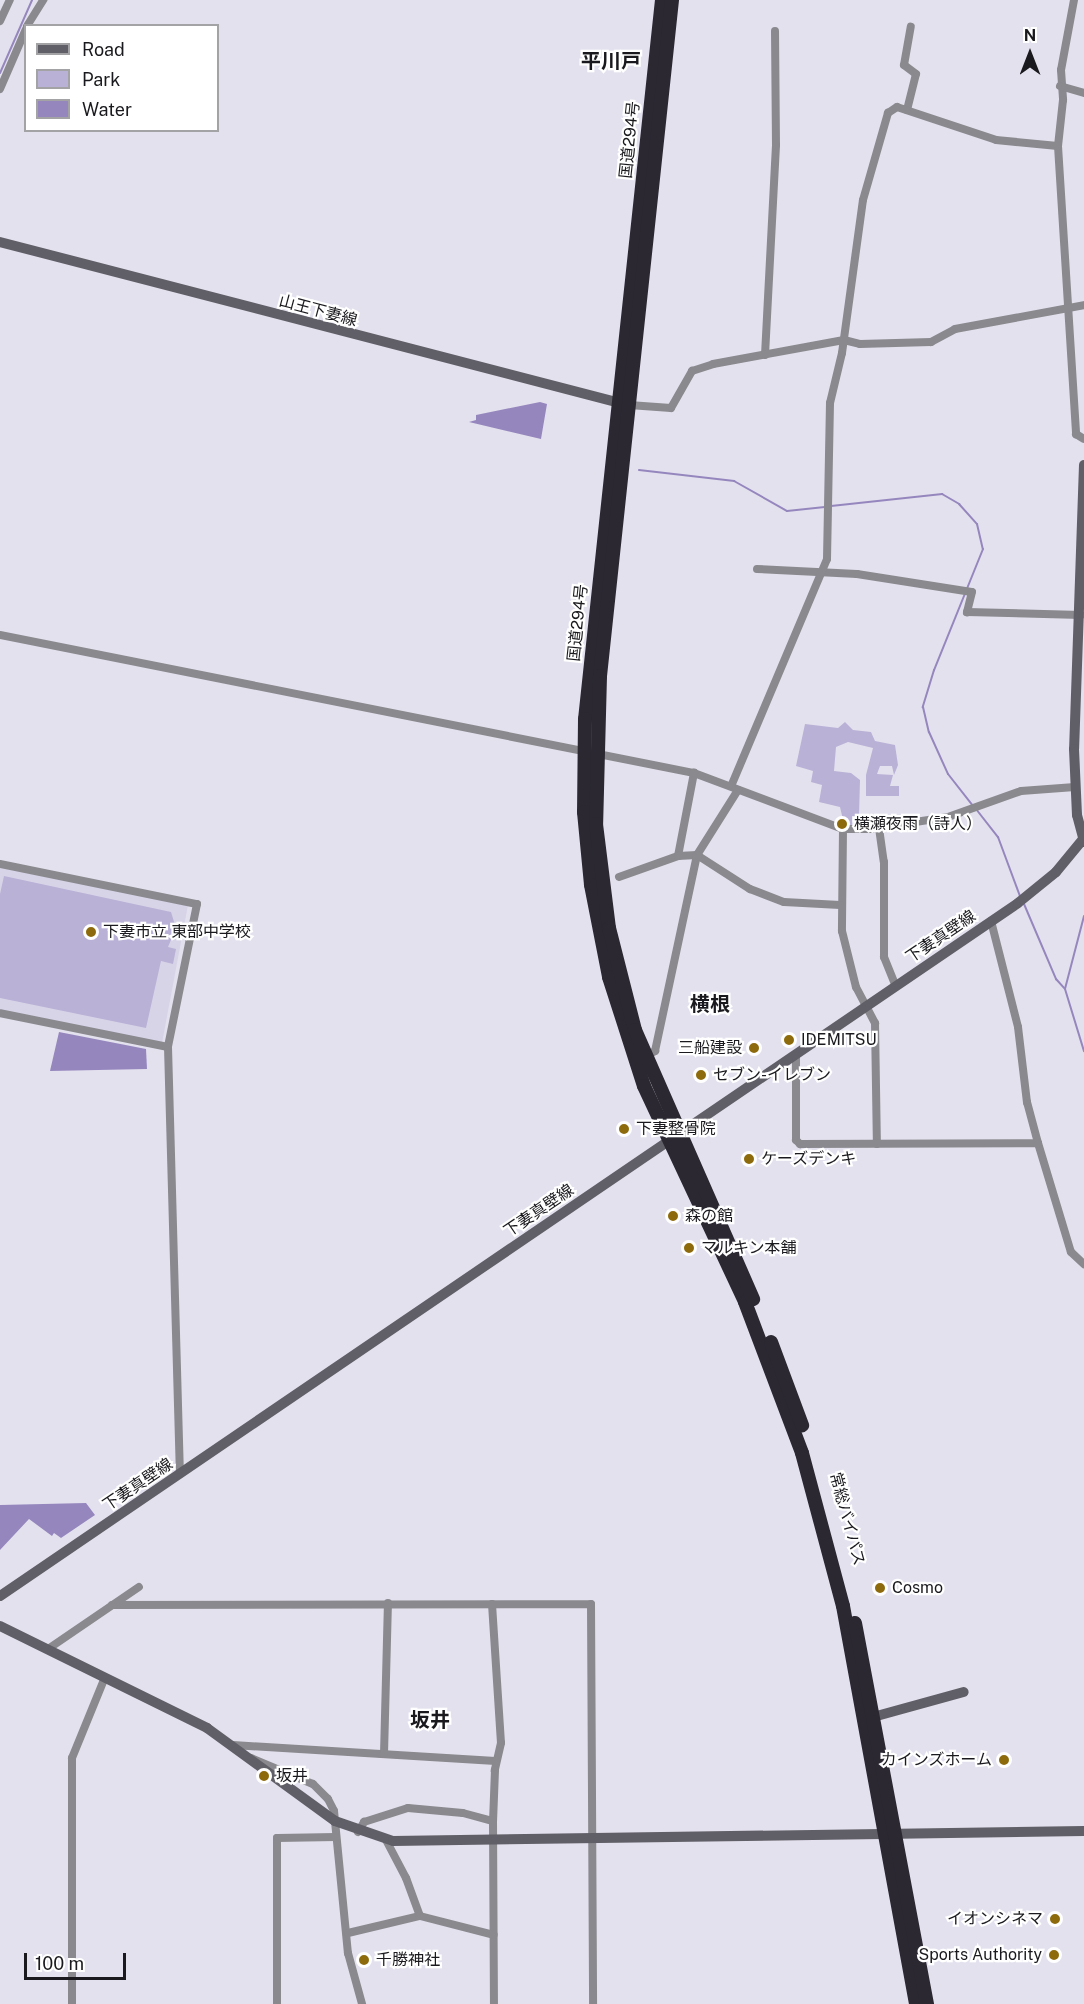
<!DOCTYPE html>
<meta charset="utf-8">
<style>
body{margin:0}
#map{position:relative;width:1084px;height:2004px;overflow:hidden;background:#e4e1ee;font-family:"Public Sans","Noto Sans JP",sans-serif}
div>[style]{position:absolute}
.built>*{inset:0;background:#d8d4e8}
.green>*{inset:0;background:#bab1d6}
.water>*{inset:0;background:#9587be}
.stream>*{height:2px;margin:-1px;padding:0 1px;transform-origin:1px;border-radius:1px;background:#9587be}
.street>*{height:8px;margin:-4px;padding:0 4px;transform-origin:4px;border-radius:4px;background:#8a898e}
.secondary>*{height:10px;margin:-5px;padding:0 5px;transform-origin:5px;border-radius:5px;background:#605e66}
.highway>*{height:14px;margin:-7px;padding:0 7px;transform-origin:7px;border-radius:7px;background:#2b2832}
.dots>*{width:16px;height:16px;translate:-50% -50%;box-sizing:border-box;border:3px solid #fff;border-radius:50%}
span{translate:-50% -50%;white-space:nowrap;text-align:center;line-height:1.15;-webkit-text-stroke:4.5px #fff;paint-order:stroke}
.street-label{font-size:16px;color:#1a191d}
.poi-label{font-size:16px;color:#1a191d}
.left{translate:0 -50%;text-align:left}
.right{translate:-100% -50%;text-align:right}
.quarter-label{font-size:20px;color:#1a191d;font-weight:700}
.legend{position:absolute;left:24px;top:24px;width:195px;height:108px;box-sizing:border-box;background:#fff;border:2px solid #a3a3a5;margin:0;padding:8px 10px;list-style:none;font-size:18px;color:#1a191d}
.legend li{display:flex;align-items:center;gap:12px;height:30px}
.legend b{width:30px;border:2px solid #a3a3a5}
.north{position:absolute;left:1000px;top:24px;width:60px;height:60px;-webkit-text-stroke:4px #fff;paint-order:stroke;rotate:0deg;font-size:16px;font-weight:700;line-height:24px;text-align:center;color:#1a191d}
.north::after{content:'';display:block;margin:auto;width:21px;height:27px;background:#1a191d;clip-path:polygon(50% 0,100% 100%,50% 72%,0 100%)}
.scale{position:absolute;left:24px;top:1953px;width:102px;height:27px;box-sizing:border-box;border:3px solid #1a191d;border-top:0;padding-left:8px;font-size:18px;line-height:21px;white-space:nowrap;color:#1a191d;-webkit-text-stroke:4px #fff;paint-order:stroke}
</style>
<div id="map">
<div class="built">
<div style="clip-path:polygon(0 866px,188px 905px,162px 1043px,0 1010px)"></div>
</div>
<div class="green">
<div style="clip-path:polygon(845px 722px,853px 730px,871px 732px,875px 741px,895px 745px,898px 765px,894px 775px,892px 766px,880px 766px,877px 774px,893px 775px,890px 786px,899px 786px,899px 796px,866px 796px,866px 775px,873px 748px,848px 742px,836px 747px,834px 771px,851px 773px,860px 780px,859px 816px,852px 816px,852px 827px,844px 824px,840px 807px,819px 802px,822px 785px,811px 782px,813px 771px,796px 766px,805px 724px,838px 728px)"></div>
<div style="clip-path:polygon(4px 876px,171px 912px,176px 928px,168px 947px,176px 949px,173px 964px,161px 961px,146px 1028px,0 998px,0 894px)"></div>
</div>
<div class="water">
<div style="clip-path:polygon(540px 402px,547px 404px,541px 439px,469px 422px,476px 420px,476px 415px)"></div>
<div style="clip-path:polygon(59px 1032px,146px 1049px,147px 1069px,50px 1071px)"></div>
<div style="clip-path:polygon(86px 1503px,95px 1515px,61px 1538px,54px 1533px,52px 1536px,29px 1519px,0 1550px,0 1505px)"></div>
</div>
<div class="stream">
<div style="left:0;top:73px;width:80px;rotate:-66.3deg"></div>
<div style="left:639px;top:470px;width:96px;rotate:6.6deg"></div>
<div style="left:734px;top:481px;width:61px;rotate:29.5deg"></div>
<div style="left:787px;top:511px;width:38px;rotate:-6deg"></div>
<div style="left:831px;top:506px;width:112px;rotate:-6.2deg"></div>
<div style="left:942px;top:494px;width:20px;rotate:30deg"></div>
<div style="left:959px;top:504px;width:27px;rotate:48deg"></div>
<div style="left:977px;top:524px;width:26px;rotate:77deg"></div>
<div style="left:983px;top:549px;width:131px;rotate:112deg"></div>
<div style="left:934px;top:670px;width:39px;rotate:107deg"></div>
<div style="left:923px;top:707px;width:26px;rotate:77deg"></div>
<div style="left:929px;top:732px;width:46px;rotate:65.7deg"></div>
<div style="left:948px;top:774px;width:39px;rotate:52deg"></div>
<div style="left:976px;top:809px;width:36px;rotate:52deg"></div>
<div style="left:998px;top:837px;width:63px;rotate:69.6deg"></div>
<div style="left:1024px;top:904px;width:82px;rotate:66.9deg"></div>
<div style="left:1056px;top:979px;width:13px;rotate:48deg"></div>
<div style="left:1084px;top:916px;width:75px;rotate:104.6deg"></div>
<div style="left:1065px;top:989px;width:65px;rotate:73deg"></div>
</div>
<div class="street">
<div style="left:1074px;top:0;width:71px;rotate:100.5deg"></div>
<div style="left:1061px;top:70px;width:30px;rotate:86deg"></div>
<div style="left:1063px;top:100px;width:46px;rotate:96.2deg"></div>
<div style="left:1058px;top:146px;width:289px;rotate:86.4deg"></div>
<div style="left:1076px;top:434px;width:9px;rotate:32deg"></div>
<div style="left:0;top:21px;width:23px;rotate:-65deg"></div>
<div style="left:27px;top:26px;width:31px;rotate:-58deg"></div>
<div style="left:1060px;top:86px;width:25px;rotate:16deg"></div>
<div style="left:0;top:89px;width:65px;rotate:-66.6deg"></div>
<div style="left:907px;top:110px;width:37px;rotate:-76deg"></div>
<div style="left:916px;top:74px;width:15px;rotate:-143deg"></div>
<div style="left:904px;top:65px;width:39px;rotate:-80deg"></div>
<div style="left:765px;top:355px;width:210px;rotate:-87deg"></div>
<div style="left:776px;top:145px;width:114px;rotate:-90.5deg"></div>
<div style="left:629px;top:405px;width:42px;rotate:4.1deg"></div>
<div style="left:671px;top:408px;width:43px;rotate:-60.4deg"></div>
<div style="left:692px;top:371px;width:22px;rotate:-18deg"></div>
<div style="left:713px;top:364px;width:133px;rotate:-10.4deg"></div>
<div style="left:844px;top:340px;width:16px;rotate:14deg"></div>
<div style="left:860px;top:344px;width:71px;rotate:-1.6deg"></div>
<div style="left:931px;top:342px;width:27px;rotate:-28deg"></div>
<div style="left:955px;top:329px;width:131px;rotate:-10.5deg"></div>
<div style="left:757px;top:569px;width:100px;rotate:2.9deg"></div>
<div style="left:857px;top:574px;width:116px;rotate:8.9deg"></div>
<div style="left:972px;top:592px;width:21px;rotate:104deg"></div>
<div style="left:967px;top:612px;width:114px;rotate:1.5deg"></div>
<div style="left:0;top:635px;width:708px;rotate:11.25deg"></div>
<div style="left:694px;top:773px;width:159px;rotate:20.6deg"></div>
<div style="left:843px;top:829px;width:26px"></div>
<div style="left:869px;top:829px;width:80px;rotate:-8.6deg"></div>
<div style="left:948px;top:817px;width:77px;rotate:-19.6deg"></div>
<div style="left:1021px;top:791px;width:54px;rotate:-4.2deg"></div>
<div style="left:732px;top:784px;width:244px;rotate:-67.1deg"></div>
<div style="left:827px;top:559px;width:156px;rotate:-88.9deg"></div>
<div style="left:830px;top:403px;width:51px;rotate:-76.5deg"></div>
<div style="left:842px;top:353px;width:154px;rotate:-82.2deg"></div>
<div style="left:863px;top:200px;width:91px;rotate:-74deg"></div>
<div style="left:888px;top:113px;width:11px;rotate:-34deg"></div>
<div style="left:897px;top:107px;width:104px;rotate:18.4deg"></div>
<div style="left:996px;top:140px;width:62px;rotate:5.5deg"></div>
<div style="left:879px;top:828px;width:34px;rotate:82deg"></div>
<div style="left:884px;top:862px;width:95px;rotate:90deg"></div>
<div style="left:884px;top:957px;width:31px;rotate:68deg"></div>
<div style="left:843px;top:829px;width:102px;rotate:90.6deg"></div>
<div style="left:842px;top:931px;width:58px;rotate:76deg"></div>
<div style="left:856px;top:987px;width:41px;rotate:62.2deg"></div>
<div style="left:875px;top:1023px;width:121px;rotate:89.1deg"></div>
<div style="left:678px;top:856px;width:85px;rotate:-79.1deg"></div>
<div style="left:0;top:864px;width:201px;rotate:11.5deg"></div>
<div style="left:197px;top:904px;width:146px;rotate:101.5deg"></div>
<div style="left:168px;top:1047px;width:171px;rotate:-168.6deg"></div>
<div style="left:619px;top:877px;width:63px;rotate:-19.6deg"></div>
<div style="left:678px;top:856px;width:19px;rotate:-3deg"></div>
<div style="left:697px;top:855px;width:77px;rotate:-57.8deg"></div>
<div style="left:991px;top:921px;width:109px;rotate:75.7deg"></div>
<div style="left:1018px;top:1027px;width:76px;rotate:83.2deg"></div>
<div style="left:1027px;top:1102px;width:42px;rotate:75deg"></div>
<div style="left:1038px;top:1143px;width:114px;rotate:73.2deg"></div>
<div style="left:1071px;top:1252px;width:18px;rotate:43deg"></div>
<div style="left:168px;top:1047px;width:427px;rotate:88.4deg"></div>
<div style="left:796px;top:1054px;width:86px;rotate:90deg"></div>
<div style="left:796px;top:1140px;width:6px;rotate:45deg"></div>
<div style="left:800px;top:1144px;width:238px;rotate:-0.2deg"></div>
<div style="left:645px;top:1057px;width:12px;rotate:-31deg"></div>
<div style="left:655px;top:1051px;width:200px;rotate:-77.9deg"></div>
<div style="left:697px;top:855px;width:63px;rotate:32.7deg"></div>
<div style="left:750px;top:889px;width:36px;rotate:21deg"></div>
<div style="left:784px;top:902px;width:56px;rotate:3.1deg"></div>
<div style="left:492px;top:1604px;width:139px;rotate:86.3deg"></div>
<div style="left:501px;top:1743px;width:28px;rotate:103deg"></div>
<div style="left:495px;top:1770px;width:51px;rotate:92.2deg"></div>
<div style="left:112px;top:1605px;width:479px;rotate:-0.1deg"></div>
<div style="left:591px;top:1604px;width:400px;rotate:89.7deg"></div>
<div style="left:48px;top:1649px;width:110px;rotate:-34.3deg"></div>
<div style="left:233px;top:1745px;width:263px;rotate:3.5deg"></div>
<div style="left:384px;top:1754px;width:151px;rotate:-88.5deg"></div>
<div style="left:251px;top:1758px;width:67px;rotate:22.8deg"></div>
<div style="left:313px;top:1784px;width:21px;rotate:45deg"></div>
<div style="left:328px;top:1799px;width:13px;rotate:63deg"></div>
<div style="left:334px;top:1811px;width:143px;rotate:84.4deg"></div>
<div style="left:348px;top:1953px;width:53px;rotate:74.6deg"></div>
<div style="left:358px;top:1832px;width:12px;rotate:-59deg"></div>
<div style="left:364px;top:1822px;width:46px;rotate:-17.7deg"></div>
<div style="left:408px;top:1808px;width:55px;rotate:5.2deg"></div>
<div style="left:463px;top:1813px;width:31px;rotate:15deg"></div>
<div style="left:493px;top:1821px;width:183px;rotate:89.7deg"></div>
<div style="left:386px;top:1840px;width:43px;rotate:62.2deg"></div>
<div style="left:406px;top:1878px;width:40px;rotate:69.8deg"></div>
<div style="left:348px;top:1933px;width:74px;rotate:-13.3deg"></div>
<div style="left:420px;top:1916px;width:76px;rotate:14.4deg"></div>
<div style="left:72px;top:2004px;width:246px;rotate:-90deg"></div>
<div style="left:72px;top:1758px;width:87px;rotate:-67.8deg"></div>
<div style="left:277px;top:2004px;width:166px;rotate:-90deg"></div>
<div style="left:277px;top:1838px;width:59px;rotate:-1deg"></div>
</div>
<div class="secondary">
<div style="left:0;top:242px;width:645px;rotate:14.55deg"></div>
<div style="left:1084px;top:465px;width:284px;rotate:92deg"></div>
<div style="left:1074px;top:749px;width:66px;rotate:87.4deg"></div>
<div style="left:1077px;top:815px;width:28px;rotate:75deg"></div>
<div style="left:0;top:1596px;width:1231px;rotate:-34.24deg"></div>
<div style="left:1018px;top:903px;width:49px;rotate:-39.2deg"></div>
<div style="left:1056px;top:872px;width:44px;rotate:-50.5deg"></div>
<div style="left:0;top:1626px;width:231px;rotate:26.2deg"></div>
<div style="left:207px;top:1728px;width:158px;rotate:36deg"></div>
<div style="left:335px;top:1821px;width:61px;rotate:19deg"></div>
<div style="left:393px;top:1841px;width:691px;rotate:-0.83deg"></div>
<div style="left:873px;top:1717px;width:94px;rotate:-15.4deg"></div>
</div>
<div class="highway">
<div style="left:662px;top:0;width:723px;rotate:96.11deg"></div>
<div style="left:585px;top:719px;width:93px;rotate:90.6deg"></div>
<div style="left:584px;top:812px;width:73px;rotate:84.5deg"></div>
<div style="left:591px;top:885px;width:94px;rotate:78.9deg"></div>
<div style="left:609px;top:977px;width:114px;rotate:72.2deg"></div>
<div style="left:644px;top:1086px;width:238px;rotate:64.9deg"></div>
<div style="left:745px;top:1302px;width:161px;rotate:69.3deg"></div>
<div style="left:802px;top:1453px;width:158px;rotate:75deg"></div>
<div style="left:843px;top:1606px;width:405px;rotate:79.6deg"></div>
<div style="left:672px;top:0;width:680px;rotate:96.08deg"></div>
<div style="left:600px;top:676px;width:148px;rotate:91.5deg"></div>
<div style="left:596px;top:824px;width:105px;rotate:82.9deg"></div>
<div style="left:609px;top:928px;width:105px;rotate:75.7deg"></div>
<div style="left:635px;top:1030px;width:294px;rotate:66.3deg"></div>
<div style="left:771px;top:1342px;width:89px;rotate:69.5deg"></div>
<div style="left:855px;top:1623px;width:388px;rotate:79.3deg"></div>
</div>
<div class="dots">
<div style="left:842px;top:824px;background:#8d6b0d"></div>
<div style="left:91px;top:932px;background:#8d6b0d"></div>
<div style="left:789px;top:1040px;background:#8d6b0d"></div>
<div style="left:754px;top:1048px;background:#8d6b0d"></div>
<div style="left:701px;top:1075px;background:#8d6b0d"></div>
<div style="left:624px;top:1129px;background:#8d6b0d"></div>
<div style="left:749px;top:1159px;background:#8d6b0d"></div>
<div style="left:673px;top:1216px;background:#8d6b0d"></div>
<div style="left:689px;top:1248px;background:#8d6b0d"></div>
<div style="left:880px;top:1588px;background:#8d6b0d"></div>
<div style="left:1004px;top:1760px;background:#8d6b0d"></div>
<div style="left:264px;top:1776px;background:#8d6b0d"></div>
<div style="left:1055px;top:1919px;background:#8d6b0d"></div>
<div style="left:1054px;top:1955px;background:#8d6b0d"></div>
<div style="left:364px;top:1960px;background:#8d6b0d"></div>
</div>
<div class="street-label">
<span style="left:630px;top:140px;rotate:-84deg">国道294号</span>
<span style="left:318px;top:311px;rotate:15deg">山王下妻線</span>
<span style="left:578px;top:623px;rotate:-84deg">国道294号</span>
<span style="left:941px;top:937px;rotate:-34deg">下妻真壁線</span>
<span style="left:539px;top:1211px;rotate:-34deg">下妻真壁線</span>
<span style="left:138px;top:1485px;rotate:-34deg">下妻真壁線</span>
<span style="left:847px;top:1519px;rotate:75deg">常総バイパス</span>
</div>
<div class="poi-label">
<span class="left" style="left:854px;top:824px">横瀬夜雨（詩人）</span>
<span class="left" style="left:103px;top:932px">下妻市立 東部中学校</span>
<span class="left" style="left:801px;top:1040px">IDEMITSU</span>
<span class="right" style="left:742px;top:1048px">三船建設</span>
<span class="left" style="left:713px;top:1075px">セブン-イレブン</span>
<span class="left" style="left:636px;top:1129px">下妻整骨院</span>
<span class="left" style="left:761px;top:1159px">ケーズデンキ</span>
<span class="left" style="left:685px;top:1216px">森の館</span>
<span class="left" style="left:701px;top:1248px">マルキン本舗</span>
<span class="left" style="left:892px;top:1588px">Cosmo</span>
<span class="right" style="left:992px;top:1760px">カインズホーム</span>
<span class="left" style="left:276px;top:1776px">坂井</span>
<span class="right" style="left:1043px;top:1919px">イオンシネマ</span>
<span class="right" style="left:1042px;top:1955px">Sports Authority</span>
<span class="left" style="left:376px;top:1960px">千勝神社</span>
</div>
<div class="quarter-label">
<span style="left:611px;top:61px">平川戸</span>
<span style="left:710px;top:1004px">横根</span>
<span style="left:430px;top:1720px">坂井</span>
</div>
<ul class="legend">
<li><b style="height:8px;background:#605e66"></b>Road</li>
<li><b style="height:16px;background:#bab1d6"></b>Park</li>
<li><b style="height:16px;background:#9587be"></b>Water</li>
</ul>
<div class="north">N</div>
<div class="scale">100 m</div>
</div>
